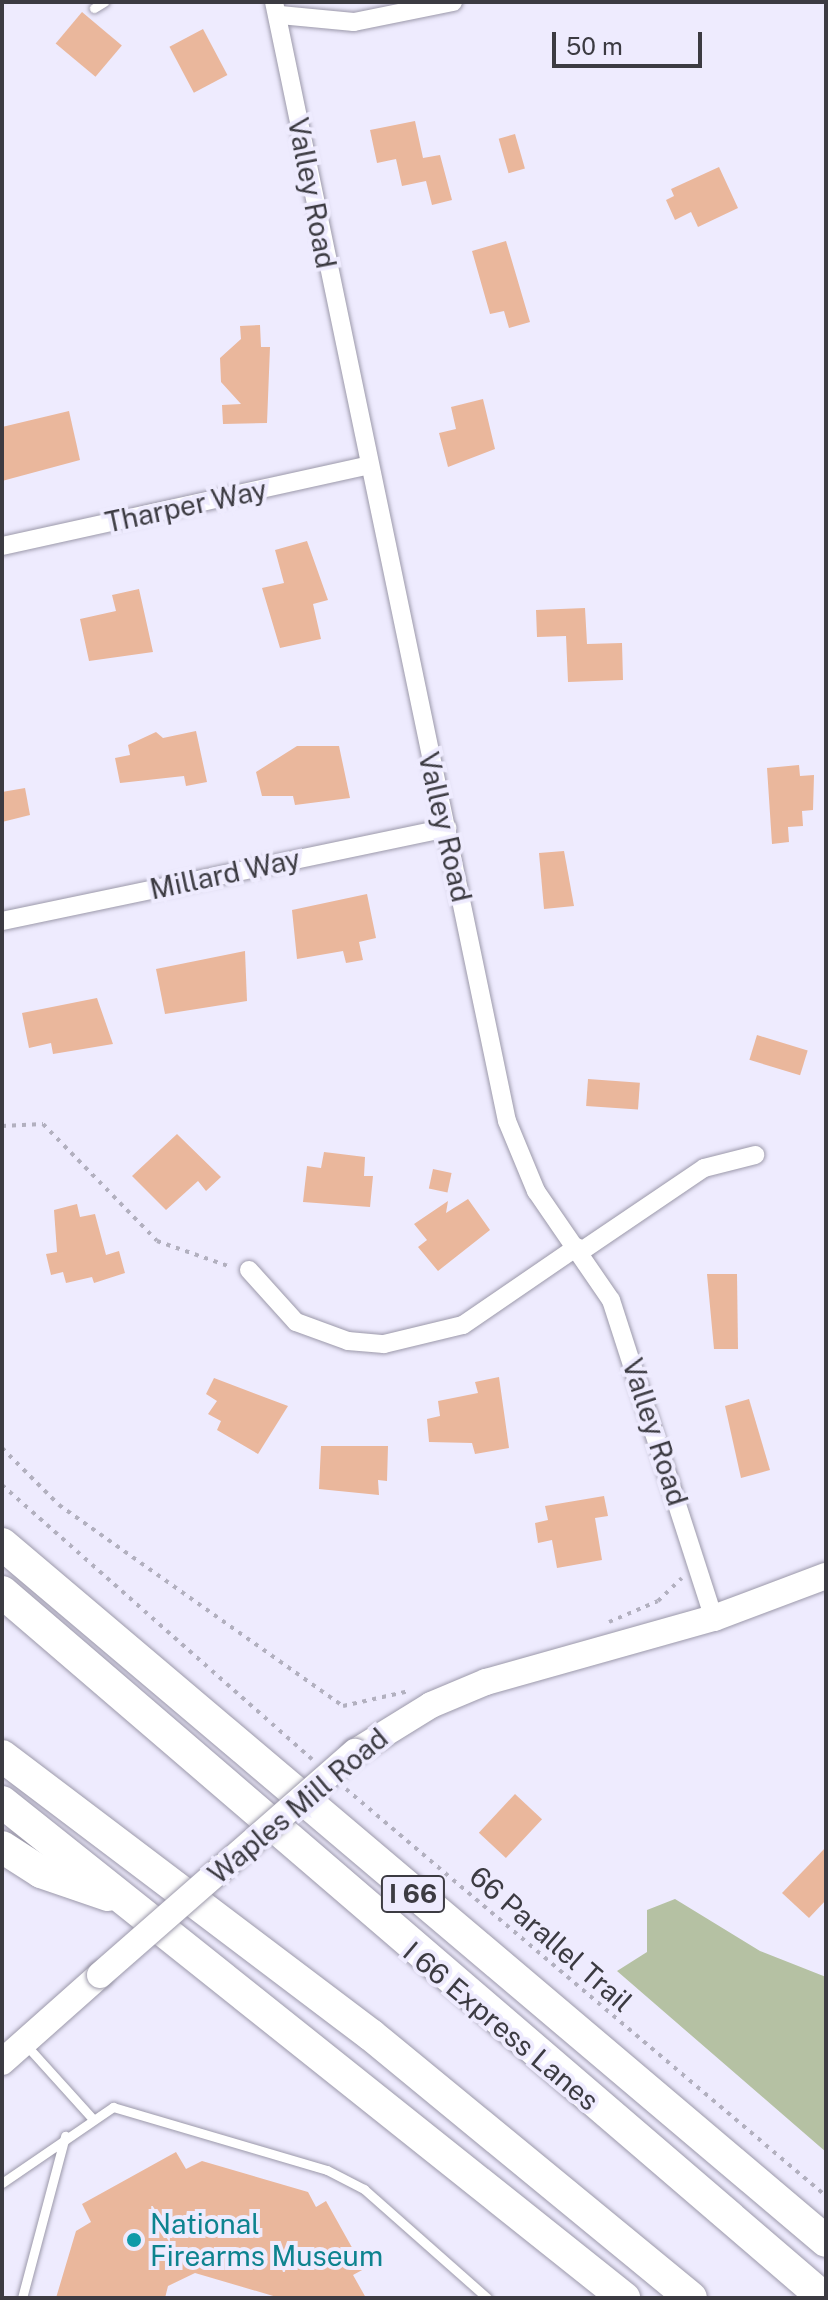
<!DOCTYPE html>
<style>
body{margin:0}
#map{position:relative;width:828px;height:2300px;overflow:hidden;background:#eeebfe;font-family:"Public Sans",sans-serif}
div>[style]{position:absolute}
.green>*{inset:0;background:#b5c1a3}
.building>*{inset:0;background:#eab79c;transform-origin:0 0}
.path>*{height:4px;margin-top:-2px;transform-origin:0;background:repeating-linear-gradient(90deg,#b2b0bf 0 4px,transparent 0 10px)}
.roads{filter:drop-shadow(0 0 2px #9c99aa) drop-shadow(0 0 2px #9c99aa)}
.lane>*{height:9px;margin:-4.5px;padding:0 4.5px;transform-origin:4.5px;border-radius:4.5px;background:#fff}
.street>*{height:18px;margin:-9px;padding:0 9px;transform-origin:9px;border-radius:9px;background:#fff}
.secondary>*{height:26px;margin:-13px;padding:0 13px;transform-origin:13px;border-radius:13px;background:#fff}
.highway>*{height:32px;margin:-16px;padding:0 16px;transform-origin:16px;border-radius:16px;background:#fff}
.bridges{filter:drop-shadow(0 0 2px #9c99aa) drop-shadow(0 0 2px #9c99aa)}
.secondary-bridge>*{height:26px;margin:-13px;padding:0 13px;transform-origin:13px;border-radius:13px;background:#fff}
.dots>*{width:22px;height:22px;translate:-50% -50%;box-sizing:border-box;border:4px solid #eeebfe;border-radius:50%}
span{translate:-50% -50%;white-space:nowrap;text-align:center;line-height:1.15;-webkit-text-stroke:8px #eeebfe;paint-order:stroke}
.shield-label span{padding:2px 6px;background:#eeebfe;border:2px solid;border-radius:6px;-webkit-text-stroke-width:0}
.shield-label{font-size:26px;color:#3c3b42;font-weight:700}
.street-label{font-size:28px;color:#3c3b42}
.culture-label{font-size:28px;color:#0d838f}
.left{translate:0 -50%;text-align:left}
.frame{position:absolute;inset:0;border:4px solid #3c3b42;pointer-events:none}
.scale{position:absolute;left:552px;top:32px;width:150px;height:36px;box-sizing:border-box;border:4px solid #3c3b42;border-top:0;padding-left:10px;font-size:24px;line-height:28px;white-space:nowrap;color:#3c3b42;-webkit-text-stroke:6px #eeebfe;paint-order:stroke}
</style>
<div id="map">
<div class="green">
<div style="clip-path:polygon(675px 1899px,760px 1951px,826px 1977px,826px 2152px,617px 1971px,647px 1952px,647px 1910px)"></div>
</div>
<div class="building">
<div style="left:82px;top:12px;width:52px;height:41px;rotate:40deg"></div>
<div style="left:203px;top:29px;width:52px;height:38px;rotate:62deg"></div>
<div style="clip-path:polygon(415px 121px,423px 158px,440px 155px,452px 200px,432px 205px,426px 181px,402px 186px,396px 159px,377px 163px,370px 130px)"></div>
<div style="left:515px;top:134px;width:36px;height:17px;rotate:74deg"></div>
<div style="clip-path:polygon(719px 167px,738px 208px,698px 227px,691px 212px,675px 220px,666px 200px,674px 196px,671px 189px)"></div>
<div style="clip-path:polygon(506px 241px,530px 322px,509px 328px,504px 311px,490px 314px,472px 251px)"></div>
<div style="clip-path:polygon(260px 325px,261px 347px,270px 347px,267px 423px,223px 424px,222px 405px,241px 404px,221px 382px,220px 358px,241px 339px,240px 326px)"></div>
<div style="clip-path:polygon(483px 399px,495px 449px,448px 467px,439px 433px,456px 429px,451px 407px)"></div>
<div style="clip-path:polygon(69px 411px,80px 460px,2px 481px,2px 427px)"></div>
<div style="clip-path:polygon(307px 541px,328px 600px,313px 604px,321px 639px,280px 648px,262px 588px,284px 583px,275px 550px)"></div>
<div style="clip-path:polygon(139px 589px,153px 652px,89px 661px,80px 619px,116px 611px,112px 595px)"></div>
<div style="clip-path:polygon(585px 608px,587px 644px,622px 643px,623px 680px,568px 682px,566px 636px,537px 637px,536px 610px)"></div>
<div style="clip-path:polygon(196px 731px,207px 782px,186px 786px,184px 776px,120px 783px,115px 758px,130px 755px,128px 745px,156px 732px,163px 738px)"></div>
<div style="clip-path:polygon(297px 746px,339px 746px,350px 798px,295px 805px,293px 796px,262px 796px,256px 772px)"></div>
<div style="clip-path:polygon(799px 765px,800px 776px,814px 775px,813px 810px,802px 811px,803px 826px,788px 827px,789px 842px,772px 844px,767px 768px)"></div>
<div style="clip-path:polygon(25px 788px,30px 815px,2px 822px,2px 792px)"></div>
<div style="clip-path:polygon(564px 851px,574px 906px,544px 909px,539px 853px)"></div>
<div style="clip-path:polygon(367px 894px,376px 938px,359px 942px,363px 960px,346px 963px,343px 951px,297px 959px,292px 910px)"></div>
<div style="clip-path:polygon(245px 951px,247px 1001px,165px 1014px,156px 969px)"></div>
<div style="clip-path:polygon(97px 998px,113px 1044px,53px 1054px,51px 1043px,29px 1048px,22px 1013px)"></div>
<div style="left:757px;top:1035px;width:53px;height:26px;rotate:17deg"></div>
<div style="left:588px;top:1079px;width:52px;height:27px;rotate:4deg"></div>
<div style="clip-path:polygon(177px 1134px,221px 1177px,206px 1191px,198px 1181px,166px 1210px,132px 1176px)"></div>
<div style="clip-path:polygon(324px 1152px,365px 1157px,364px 1176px,373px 1176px,370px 1207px,303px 1202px,307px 1166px,321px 1168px)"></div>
<div style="left:433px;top:1169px;width:19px;height:20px;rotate:12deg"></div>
<div style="clip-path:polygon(468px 1199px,490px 1230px,438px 1271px,418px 1247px,427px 1240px,414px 1224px,448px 1201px,446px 1213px)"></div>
<div style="clip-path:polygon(77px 1204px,80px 1217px,95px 1214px,106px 1255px,119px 1251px,125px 1273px,94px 1283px,92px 1277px,66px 1283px,63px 1272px,51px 1275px,46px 1254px,57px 1252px,54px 1210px)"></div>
<div style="clip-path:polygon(707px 1274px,737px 1274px,738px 1349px,714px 1349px)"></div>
<div style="clip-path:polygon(499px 1377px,509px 1448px,475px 1454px,472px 1443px,429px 1442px,427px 1419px,440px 1416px,438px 1401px,478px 1393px,475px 1382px)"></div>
<div style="clip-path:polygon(214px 1378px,288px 1406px,258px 1454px,217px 1430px,221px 1421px,208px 1414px,217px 1401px,206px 1394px)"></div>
<div style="clip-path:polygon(749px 1399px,770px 1470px,741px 1478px,725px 1406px)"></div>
<div style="clip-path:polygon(321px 1446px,388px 1446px,387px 1481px,378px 1480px,379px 1495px,319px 1489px)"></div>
<div style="clip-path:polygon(604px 1496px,608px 1516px,595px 1518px,602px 1560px,557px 1568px,552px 1540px,538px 1543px,535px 1523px,548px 1520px,545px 1506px)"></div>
<div style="left:515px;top:1794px;width:37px;height:53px;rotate:43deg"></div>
<div style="clip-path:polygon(826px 1847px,826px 1900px,809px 1918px,782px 1893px)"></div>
<div style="clip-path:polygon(176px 2152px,186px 2169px,202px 2161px,308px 2192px,316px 2207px,326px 2201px,364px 2269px,353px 2275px,366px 2298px,280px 2298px,195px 2273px,168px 2286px,165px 2298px,56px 2298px,76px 2231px,91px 2222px,82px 2204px)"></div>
</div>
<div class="path">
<div style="left:2px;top:1126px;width:41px;rotate:-2.8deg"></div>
<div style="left:43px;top:1124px;width:163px;rotate:45.7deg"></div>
<div style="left:157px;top:1241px;width:78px;rotate:19.4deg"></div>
<div style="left:2px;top:1448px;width:81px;rotate:45deg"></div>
<div style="left:59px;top:1505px;width:348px;rotate:35.3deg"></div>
<div style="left:343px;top:1706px;width:68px;rotate:-12.8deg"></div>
<div style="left:2px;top:1485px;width:414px;rotate:41.5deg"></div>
<div style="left:609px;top:1622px;width:53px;rotate:-23.2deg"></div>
<div style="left:658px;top:1601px;width:33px;rotate:-44deg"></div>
<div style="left:346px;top:1789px;width:629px;rotate:40.3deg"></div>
</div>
<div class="roads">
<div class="lane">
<div style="left:94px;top:8px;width:12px;rotate:-31deg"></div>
<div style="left:26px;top:2045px;width:97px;rotate:47.9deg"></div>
<div style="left:2px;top:2183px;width:135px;rotate:-34.4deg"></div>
<div style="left:113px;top:2107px;width:223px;rotate:16.4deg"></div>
<div style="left:327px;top:2170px;width:42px;rotate:27.2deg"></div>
<div style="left:364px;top:2189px;width:164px;rotate:41.5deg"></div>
<div style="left:22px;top:2298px;width:168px;rotate:-75.1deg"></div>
</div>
<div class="street">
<div style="left:274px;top:2px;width:1143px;rotate:78.24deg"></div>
<div style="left:507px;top:1121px;width:76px;rotate:67.5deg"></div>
<div style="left:536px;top:1191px;width:132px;rotate:55.5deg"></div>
<div style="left:611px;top:1300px;width:334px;rotate:72.1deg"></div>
<div style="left:280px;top:15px;width:74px;rotate:5.4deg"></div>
<div style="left:354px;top:22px;width:101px;rotate:-11.4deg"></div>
<div style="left:2px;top:546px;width:376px;rotate:-12.4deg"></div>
<div style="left:2px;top:921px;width:455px;rotate:-11.8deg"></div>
<div style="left:580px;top:1252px;width:150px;rotate:-34.1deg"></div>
<div style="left:704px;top:1168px;width:53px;rotate:-14.3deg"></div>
<div style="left:249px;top:1270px;width:70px;rotate:47.9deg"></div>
<div style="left:296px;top:1322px;width:55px;rotate:20.1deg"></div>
<div style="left:348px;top:1341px;width:36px;rotate:5deg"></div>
<div style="left:384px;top:1344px;width:81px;rotate:-13.5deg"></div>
<div style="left:463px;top:1325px;width:138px;rotate:-34.4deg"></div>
</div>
<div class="secondary">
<div style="left:355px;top:1752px;width:89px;rotate:-31.7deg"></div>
<div style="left:431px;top:1705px;width:60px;rotate:-22.7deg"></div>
<div style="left:486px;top:1682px;width:237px;rotate:-15.7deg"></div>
<div style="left:714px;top:1618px;width:120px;rotate:-20.6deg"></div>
<div style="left:2px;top:2062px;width:131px;rotate:-41.6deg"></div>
</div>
<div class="highway">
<div style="left:2px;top:1544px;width:1079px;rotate:40.23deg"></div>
<div style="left:2px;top:1592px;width:1084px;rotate:40.66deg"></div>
<div style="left:2px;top:1756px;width:463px;rotate:37.1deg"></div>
<div style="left:371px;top:2035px;width:414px;rotate:39.4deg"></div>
<div style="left:2px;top:1802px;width:796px;rotate:38.57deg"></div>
<div style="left:2px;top:1847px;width:46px;rotate:32.7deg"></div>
<div style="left:41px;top:1872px;width:71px;rotate:18.9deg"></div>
</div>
</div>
<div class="bridges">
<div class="secondary-bridge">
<div style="left:100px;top:1975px;width:339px;rotate:-41.2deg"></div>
</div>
</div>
<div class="dots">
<div style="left:134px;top:2240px;background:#0f9aa8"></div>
</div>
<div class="shield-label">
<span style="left:413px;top:1894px">I 66</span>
</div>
<div class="street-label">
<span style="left:312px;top:193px;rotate:79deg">Valley Road</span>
<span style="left:186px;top:506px;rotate:-12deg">Tharper Way</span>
<span style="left:445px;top:827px;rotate:77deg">Valley Road</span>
<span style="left:225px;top:874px;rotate:-12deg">Millard Way</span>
<span style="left:655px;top:1432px;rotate:72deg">Valley Road</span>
<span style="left:298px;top:1806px;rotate:-40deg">Waples Mill Road</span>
<span style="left:551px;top:1939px;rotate:41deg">66 Parallel Trail</span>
<span style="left:501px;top:2026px;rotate:40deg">I 66 Express Lanes</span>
</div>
<div class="culture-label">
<span class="left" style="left:150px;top:2240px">National<br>Firearms Museum</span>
</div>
<div class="frame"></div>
<div class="scale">50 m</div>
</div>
